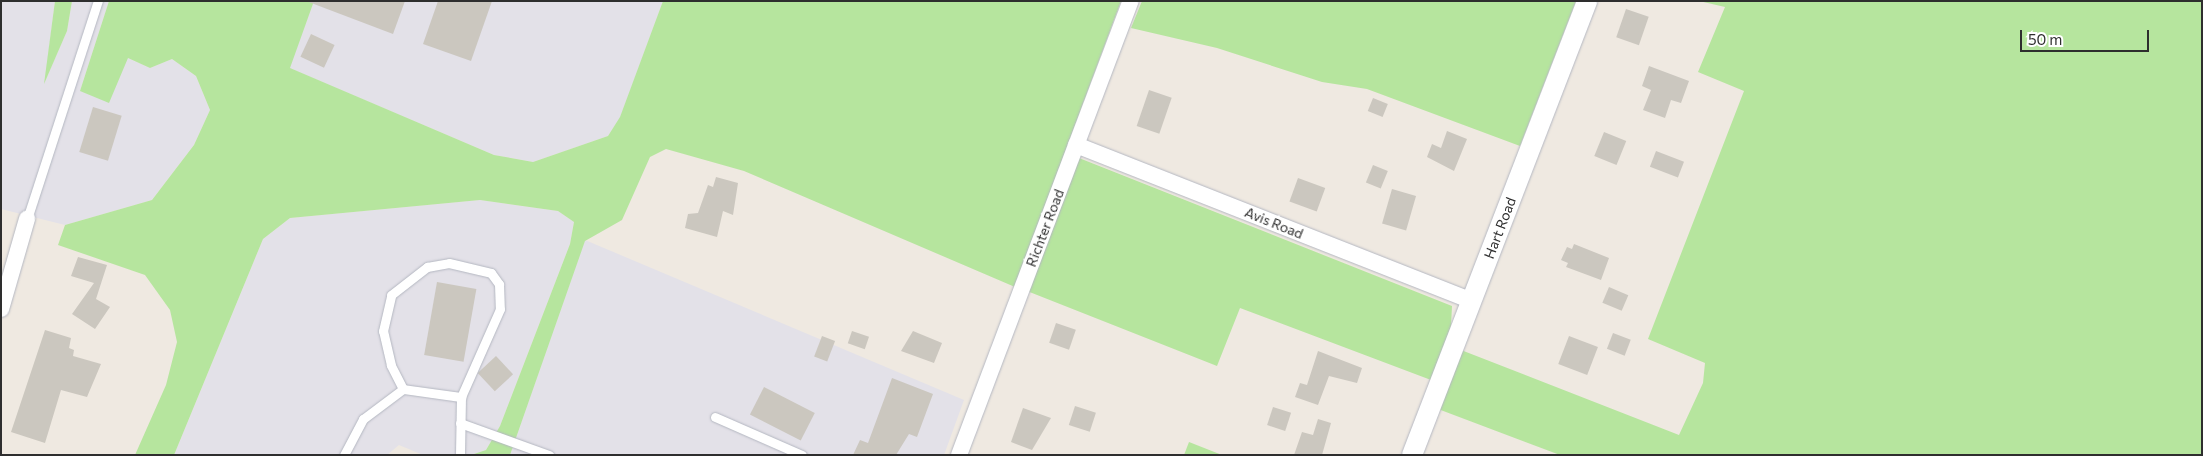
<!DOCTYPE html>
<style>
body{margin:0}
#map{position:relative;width:2203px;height:456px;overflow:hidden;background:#efe9e1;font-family:Commissioner,sans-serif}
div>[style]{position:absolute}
.industrial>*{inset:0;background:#e3e1e8}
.green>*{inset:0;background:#b6e59e}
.building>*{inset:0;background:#cbc7bf;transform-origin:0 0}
.roads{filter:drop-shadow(0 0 1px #b4b7c1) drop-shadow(0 0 1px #b4b7c1)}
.service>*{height:9px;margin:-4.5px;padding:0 4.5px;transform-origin:4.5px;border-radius:4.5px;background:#fff}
.minor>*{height:16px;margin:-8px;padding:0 8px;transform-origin:8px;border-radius:8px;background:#fff}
.tertiary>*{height:20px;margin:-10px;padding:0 10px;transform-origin:10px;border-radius:10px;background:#fff}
span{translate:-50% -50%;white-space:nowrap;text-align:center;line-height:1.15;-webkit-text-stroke:4px #fff;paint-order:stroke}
.street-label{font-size:14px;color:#2e2e2e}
.frame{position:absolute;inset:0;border:2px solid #2e2e2e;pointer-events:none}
.scale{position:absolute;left:2020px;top:30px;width:129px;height:22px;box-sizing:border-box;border:2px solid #2e2e2e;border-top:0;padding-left:6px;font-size:15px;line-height:18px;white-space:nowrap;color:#2e2e2e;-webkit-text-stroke:4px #fff;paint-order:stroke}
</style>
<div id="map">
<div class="industrial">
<div style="clip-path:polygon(1px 1px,55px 1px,45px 81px,67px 31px,72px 1px,109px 1px,80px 91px,128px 58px,150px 68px,172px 59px,196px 76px,210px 110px,194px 145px,152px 200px,65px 225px,1px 209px)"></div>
<div style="clip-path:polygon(314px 1px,663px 1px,620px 118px,608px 136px,533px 162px,494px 155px,289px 68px)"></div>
<div style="clip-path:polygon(480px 200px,558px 211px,574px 222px,570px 244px,500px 426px,486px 450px,471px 455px,423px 455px,399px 445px,387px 455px,174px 455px,263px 239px,290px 218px)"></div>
<div style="clip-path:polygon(585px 240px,964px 400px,944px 455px,510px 455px)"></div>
</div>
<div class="green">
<div style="clip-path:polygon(55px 1px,72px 1px,67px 31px,44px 84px)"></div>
<div style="clip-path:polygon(109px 1px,314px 1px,290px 68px,494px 155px,533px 162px,608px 136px,620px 117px,663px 1px,1121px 1px,1015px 287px,744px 171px,666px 149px,650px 157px,622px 220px,585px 241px,510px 455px,471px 455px,486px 450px,500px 426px,570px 244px,574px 222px,558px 211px,480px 200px,290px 218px,263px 239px,174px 455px,135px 455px,166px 385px,177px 342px,170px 310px,145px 275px,58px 245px,65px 225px,152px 200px,194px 145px,210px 110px,196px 76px,172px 59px,150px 68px,128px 58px,109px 103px,80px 91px)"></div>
<div style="clip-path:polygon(1142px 1px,1576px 1px,1520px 146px,1367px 89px,1322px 82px,1217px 48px,1131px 28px)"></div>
<div style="clip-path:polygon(1699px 1px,2202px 1px,2202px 455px,1560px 455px,1438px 409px,1461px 350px,1679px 435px,1703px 383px,1705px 363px,1648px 339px,1744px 91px,1698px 72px,1725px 7px)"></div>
<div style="clip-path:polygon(1079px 158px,1452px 306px,1451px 326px,1431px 380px,1240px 308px,1217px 366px,1027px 291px)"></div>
<div style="clip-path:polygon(1189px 442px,1222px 455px,1184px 455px)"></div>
</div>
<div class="building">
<div style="clip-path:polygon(306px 1px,405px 1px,393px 34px)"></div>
<div style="clip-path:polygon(438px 1px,492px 1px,471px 61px,423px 44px)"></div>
<div style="left:1626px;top:9px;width:24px;height:30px;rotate:19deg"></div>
<div style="left:311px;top:34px;width:26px;height:25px;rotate:25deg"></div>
<div style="clip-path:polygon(1649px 66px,1689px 81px,1681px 103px,1671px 100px,1665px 118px,1643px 110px,1651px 90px,1642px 86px)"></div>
<div style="left:1149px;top:90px;width:24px;height:38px;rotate:19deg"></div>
<div style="left:1373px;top:98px;width:16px;height:14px;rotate:22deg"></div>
<div style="left:93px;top:107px;width:30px;height:47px;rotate:17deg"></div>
<div style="clip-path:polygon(1447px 131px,1467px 139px,1454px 171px,1427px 157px,1432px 144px,1441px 148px)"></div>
<div style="left:1604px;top:132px;width:24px;height:26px;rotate:22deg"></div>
<div style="left:1656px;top:151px;width:30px;height:17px;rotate:21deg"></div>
<div style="left:1373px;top:165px;width:16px;height:19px;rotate:22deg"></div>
<div style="clip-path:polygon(716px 177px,738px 183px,733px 215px,723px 211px,717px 237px,685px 228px,688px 214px,698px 213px,708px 185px,713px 187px)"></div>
<div style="left:1298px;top:178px;width:29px;height:25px;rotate:20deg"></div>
<div style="left:1392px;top:189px;width:25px;height:36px;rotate:16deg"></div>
<div style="clip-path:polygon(1574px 244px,1609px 258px,1601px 280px,1566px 267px,1568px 263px,1561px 260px,1567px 247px,1572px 249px)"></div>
<div style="clip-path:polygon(78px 257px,107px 265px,96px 299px,110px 307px,95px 329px,72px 314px,94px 283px,71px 276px)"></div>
<div style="left:437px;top:282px;width:40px;height:74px;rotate:10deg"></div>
<div style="left:1609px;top:287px;width:21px;height:17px;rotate:23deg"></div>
<div style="left:1056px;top:323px;width:21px;height:21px;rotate:19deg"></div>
<div style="clip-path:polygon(45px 330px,71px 338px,69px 348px,74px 350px,73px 356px,101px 364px,87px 397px,61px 390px,45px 443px,11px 432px)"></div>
<div style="left:852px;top:331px;width:18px;height:13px;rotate:19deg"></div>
<div style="clip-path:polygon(913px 331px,942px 343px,934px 363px,901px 351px)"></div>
<div style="left:1613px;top:333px;width:19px;height:17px;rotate:21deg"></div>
<div style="left:822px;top:336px;width:14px;height:22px;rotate:21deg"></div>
<div style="left:1569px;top:336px;width:31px;height:30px;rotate:21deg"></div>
<div style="clip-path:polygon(1318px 351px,1362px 368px,1357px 383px,1329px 376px,1318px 405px,1295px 397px,1300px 383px,1307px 385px)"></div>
<div style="left:496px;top:356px;width:25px;height:25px;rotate:47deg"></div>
<div style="clip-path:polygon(892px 378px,933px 394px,917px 437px,909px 434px,896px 455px,853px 455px,860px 440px,868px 443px)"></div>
<div style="left:764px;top:387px;width:57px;height:31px;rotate:27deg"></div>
<div style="left:1075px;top:406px;width:22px;height:20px;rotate:18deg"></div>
<div style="left:1273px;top:407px;width:19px;height:19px;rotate:18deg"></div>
<div style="clip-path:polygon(1023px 408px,1051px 418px,1032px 450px,1011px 442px)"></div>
<div style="clip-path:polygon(1318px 419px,1331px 423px,1322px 455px,1294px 455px,1302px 432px,1313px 435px)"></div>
</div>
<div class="roads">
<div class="service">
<div style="left:27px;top:219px;width:229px;rotate:-72deg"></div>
<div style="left:403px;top:389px;width:59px;rotate:7.9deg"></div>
<div style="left:715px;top:417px;width:95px;rotate:23.6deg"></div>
<div style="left:460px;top:423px;width:95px;rotate:19.8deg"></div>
<div style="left:344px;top:455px;width:41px;rotate:-62.2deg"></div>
<div style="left:363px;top:419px;width:50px;rotate:-36.9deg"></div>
<div style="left:403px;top:389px;width:27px;rotate:-117deg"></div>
<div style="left:391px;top:365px;width:35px;rotate:-103deg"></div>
<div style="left:383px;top:331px;width:37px;rotate:-77deg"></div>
<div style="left:391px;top:295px;width:46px;rotate:-37.9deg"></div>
<div style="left:427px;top:267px;width:22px;rotate:-10deg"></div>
<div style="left:449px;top:263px;width:43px;rotate:13.4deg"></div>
<div style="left:491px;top:273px;width:14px;rotate:54deg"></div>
<div style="left:499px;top:284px;width:25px;rotate:88deg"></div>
<div style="left:500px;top:309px;width:96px;rotate:113.9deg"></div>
<div style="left:461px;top:397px;width:58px;rotate:91deg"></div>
</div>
<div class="minor">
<div style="left:1076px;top:145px;width:426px;rotate:21.5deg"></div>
<div style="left:1px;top:309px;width:94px;rotate:-73.9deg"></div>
<div style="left:959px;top:455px;width:485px;rotate:-69.3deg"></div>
</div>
<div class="tertiary">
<div style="left:1412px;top:455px;width:487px;rotate:-68.9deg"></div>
</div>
</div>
<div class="street-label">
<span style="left:1274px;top:223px;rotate:22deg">Avis Road</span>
<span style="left:1045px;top:228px;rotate:-69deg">Richter Road</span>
<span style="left:1500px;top:228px;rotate:-69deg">Hart Road</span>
</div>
<div class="frame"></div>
<div class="scale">50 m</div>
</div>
